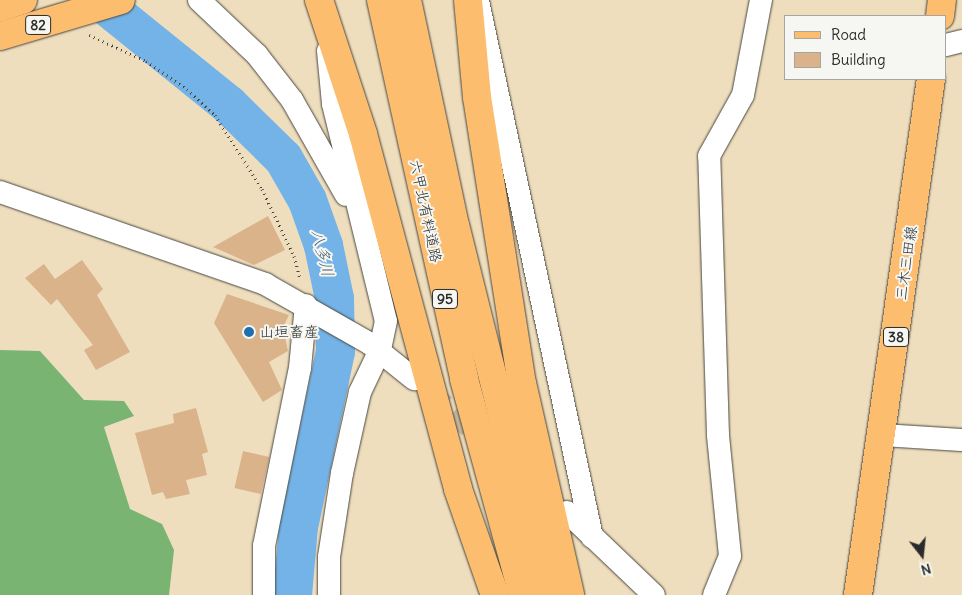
<!DOCTYPE html>
<meta charset="utf-8">
<style>
body{margin:0}
#map{position:relative;width:962px;height:595px;overflow:hidden;background:#eedebd;font-family:Delius,"Klee One",sans-serif}
div>[style]{position:absolute}
.forest>*{inset:0;background:#79b473}
.river>*{height:39px;margin:-19.5px;padding:0 19.5px;transform-origin:19.5px;border-radius:19.5px;background:#74b3e7}
.building>*{inset:0;background:#dab38b;transform-origin:0 0}
.minor-tunnel>*{height:22px;margin-top:-11px;transform-origin:0;background:repeating-linear-gradient(90deg,#c7baa0 0 22px,transparent 0 33px)}
.path>*{height:3px;margin-top:-1.5px;transform-origin:0;background:repeating-linear-gradient(90deg,#484641 0 1px,transparent 0 5px)}
.roads{filter:drop-shadow(0 0 1px #484641) drop-shadow(0 0 1px #484641)}
.minor>*{height:22px;margin:-11px;padding:0 11px;transform-origin:11px;border-radius:11px;background:#fff}
.major>*{height:28px;margin:-14px;padding:0 14px;transform-origin:14px;border-radius:14px;background:#fcbd6f}
.dots>*{width:14px;height:14px;translate:-50% -50%;box-sizing:border-box;border:2px solid #f6f6f2;border-radius:50%}
span{translate:-50% -50%;white-space:nowrap;text-align:center;line-height:1.15;-webkit-text-stroke:4px #f6f6f2;paint-order:stroke}
.shield-label span{padding:1px 4px;background:#f6f6f2;border:1px solid;border-radius:4px;-webkit-text-stroke-width:0}
.shield-label{font-size:14px;color:#2b2b2b;font-weight:700}
.street-label{font-size:15px;color:#2b2b2b}
.poi-label{font-size:15px;color:#2b2b2b}
.left{translate:0 -50%;text-align:left}
.water-label{font-size:16px;color:#455b6d;font-style:italic}
.legend{position:absolute;left:784px;top:15px;width:162px;height:65px;box-sizing:border-box;background:#f6f6f2;border:1px solid #a5a5a2;margin:0;padding:6px 9px;list-style:none;font-size:15px;color:#2b2b2b}
.legend li{display:flex;align-items:center;gap:10px;height:25px}
.legend b{width:25px;border:1px solid #a5a5a2}
.north{position:absolute;left:897px;top:530px;width:50px;height:50px;-webkit-text-stroke:4px #f6f6f2;paint-order:stroke;rotate:164deg;font-size:14px;font-weight:700;line-height:20px;text-align:center;color:#2b2b2b}
.north::after{content:'';display:block;margin:auto;width:18px;height:22px;background:#2b2b2b;clip-path:polygon(50% 0,100% 100%,50% 72%,0 100%)}
</style>
<div id="map">
<div class="forest">
<div style="clip-path:polygon(0 350px,40px 351px,84px 400px,124px 401px,134px 416px,104px 427px,130px 509px,162px 524px,174px 550px,169px 595px,0 595px)"></div>
</div>
<div class="river">
<div style="left:99px;top:0;width:166px;rotate:38.9deg"></div>
<div style="left:228px;top:104px;width:77px;rotate:44.5deg"></div>
<div style="left:283px;top:158px;width:48px;rotate:60.3deg"></div>
<div style="left:307px;top:200px;width:48px;rotate:70.4deg"></div>
<div style="left:323px;top:245px;width:54px;rotate:78.3deg"></div>
<div style="left:334px;top:298px;width:53px;rotate:88.9deg"></div>
<div style="left:335px;top:351px;width:179px;rotate:101.9deg"></div>
<div style="left:298px;top:526px;width:69px;rotate:95deg"></div>
</div>
<div class="building">
<div style="clip-path:polygon(268px 216px,285px 250px,254px 265px,213px 247px)"></div>
<div style="clip-path:polygon(82px 260px,103px 289px,97px 295px,130px 352px,96px 370px,84px 350px,93px 345px,57px 299px,51px 305px,25px 278px,44px 264px,55px 279px)"></div>
<div style="clip-path:polygon(227px 294px,289px 315px,283px 327px,288px 351px,269px 362px,282px 390px,263px 402px,214px 323px)"></div>
<div style="clip-path:polygon(196px 408px,208px 452px,202px 454px,207px 475px,186px 480px,190px 494px,166px 499px,163px 492px,152px 495px,135px 433px,174px 423px,173px 414px)"></div>
<div style="left:243px;top:451px;width:27px;height:38px;rotate:13deg"></div>
</div>
<div class="minor-tunnel">
<div style="left:428px;top:391px;width:73px;rotate:41.1deg"></div>
</div>
<div class="path">
<div style="left:89px;top:35px;width:63px;rotate:24.5deg"></div>
<div style="left:146px;top:61px;width:50px;rotate:34.3deg"></div>
<div style="left:187px;top:89px;width:38px;rotate:43deg"></div>
<div style="left:215px;top:115px;width:88px;rotate:57.6deg"></div>
<div style="left:262px;top:189px;width:74px;rotate:64.5deg"></div>
<div style="left:294px;top:256px;width:24px;rotate:75deg"></div>
</div>
<div class="roads">
<div class="minor">
<div style="left:199px;top:0;width:80px;rotate:43.5deg"></div>
<div style="left:257px;top:55px;width:57px;rotate:52.1deg"></div>
<div style="left:292px;top:100px;width:109px;rotate:60.4deg"></div>
<div style="left:478px;top:1px;width:548px;rotate:77.99deg"></div>
<div style="left:946px;top:45px;width:16px;rotate:-14deg"></div>
<div style="left:328px;top:51px;width:53px;rotate:84.6deg"></div>
<div style="left:333px;top:104px;width:223px;rotate:76.3deg"></div>
<div style="left:386px;top:321px;width:30px;rotate:102deg"></div>
<div style="left:380px;top:350px;width:47px;rotate:115.5deg"></div>
<div style="left:360px;top:392px;width:83px;rotate:102.5deg"></div>
<div style="left:342px;top:473px;width:85px;rotate:98.8deg"></div>
<div style="left:329px;top:557px;width:38px;rotate:90deg"></div>
<div style="left:0;top:192px;width:281px;rotate:19.1deg"></div>
<div style="left:265px;top:284px;width:120px;rotate:29.6deg"></div>
<div style="left:369px;top:343px;width:58px;rotate:38.7deg"></div>
<div style="left:882px;top:435px;width:80px;rotate:3.6deg"></div>
<div style="left:567px;top:512px;width:120px;rotate:43.7deg"></div>
<div style="left:264px;top:595px;width:49px;rotate:-90deg"></div>
<div style="left:264px;top:546px;width:182px;rotate:-78.6deg"></div>
<div style="left:300px;top:368px;width:63px;rotate:-84.6deg"></div>
<div style="left:714px;top:595px;width:42px;rotate:-67.7deg"></div>
<div style="left:730px;top:556px;width:122px;rotate:-95.7deg"></div>
<div style="left:718px;top:435px;width:279px;rotate:-91.8deg"></div>
<div style="left:709px;top:156px;width:70px;rotate:-60.9deg"></div>
<div style="left:743px;top:95px;width:97px;rotate:-79.3deg"></div>
</div>
<div class="major">
<div style="left:319px;top:0;width:141px;rotate:71.8deg"></div>
<div style="left:363px;top:134px;width:367px;rotate:75deg"></div>
<div style="left:458px;top:489px;width:112px;rotate:70.8deg"></div>
<div style="left:381px;top:0;width:388px;rotate:77.6deg"></div>
<div style="left:464px;top:379px;width:224px;rotate:74.7deg"></div>
<div style="left:407px;top:0;width:230px;rotate:78deg"></div>
<div style="left:455px;top:225px;width:381px;rotate:76deg"></div>
<div style="left:468px;top:0;width:97px;rotate:84.7deg"></div>
<div style="left:477px;top:97px;width:290px;rotate:81.1deg"></div>
<div style="left:522px;top:383px;width:217px;rotate:77.2deg"></div>
<div style="left:0;top:7px;width:24px;rotate:-17deg"></div>
<div style="left:940px;top:16px;width:16px;rotate:-83deg"></div>
<div style="left:0;top:36px;width:126px;rotate:-16.6deg"></div>
<div style="left:858px;top:595px;width:521px;rotate:-81.95deg"></div>
</div>
</div>
<div class="dots">
<div style="left:249px;top:332px;background:#1f6fb2"></div>
</div>
<div class="shield-label">
<span style="left:38px;top:25px">82</span>
<span style="left:445px;top:299px">95</span>
<span style="left:896px;top:337px">38</span>
</div>
<div class="street-label">
<span style="left:426px;top:211px;rotate:78deg">六甲北有料道路</span>
<span style="left:906px;top:263px;rotate:-82deg">三木三田線</span>
</div>
<div class="poi-label">
<span class="left" style="left:259px;top:332px">山垣畜産</span>
</div>
<div class="water-label">
<span style="left:323px;top:253px;rotate:76deg">八多川</span>
</div>
<ul class="legend">
<li><b style="height:6px;background:#fcbd6f"></b>Road</li>
<li><b style="height:14px;background:#dab38b"></b>Building</li>
</ul>
<div class="north">N</div>
</div>
